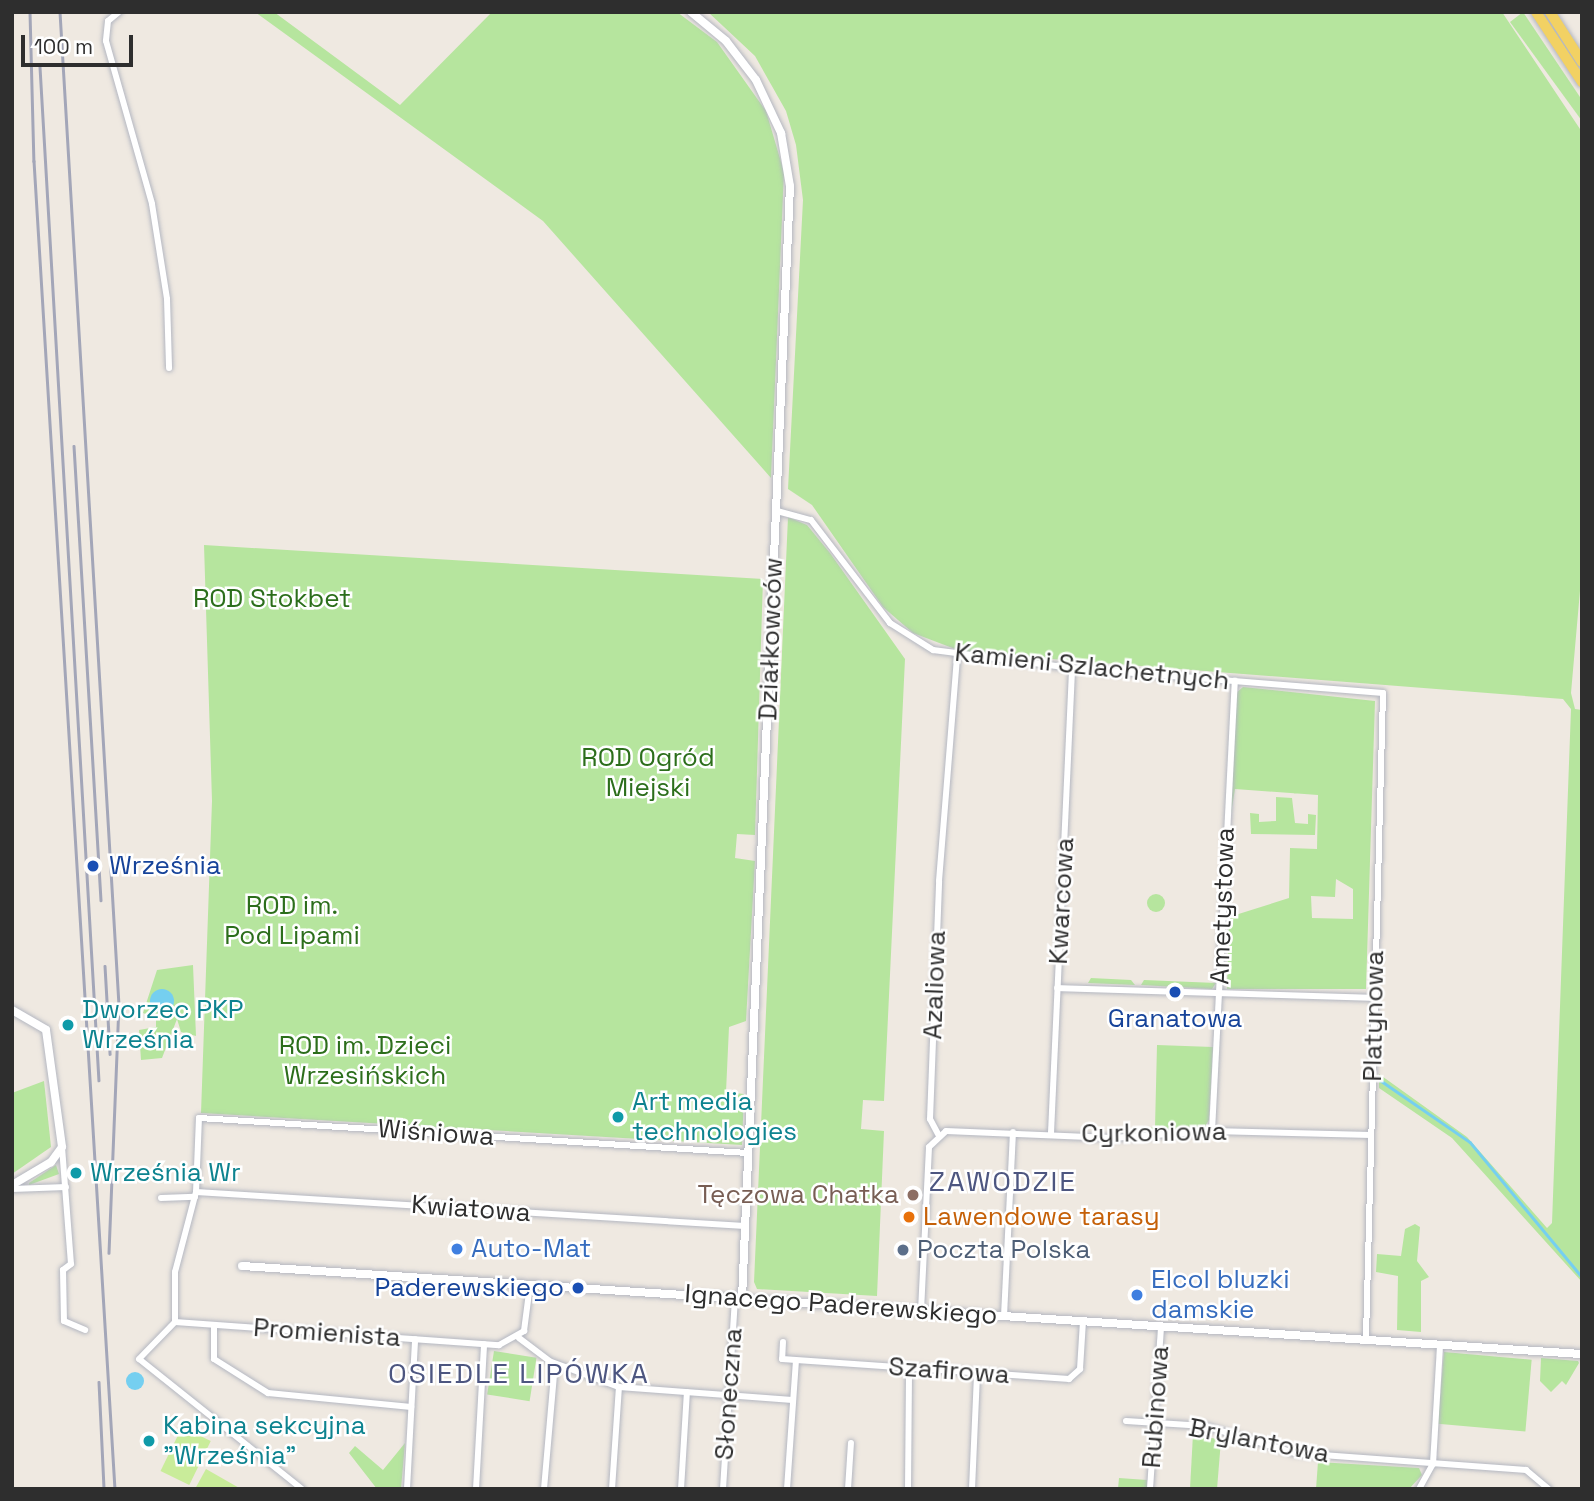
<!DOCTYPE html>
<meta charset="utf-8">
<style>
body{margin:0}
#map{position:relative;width:1594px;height:1501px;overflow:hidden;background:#efe9e1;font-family:"Space Grotesk",sans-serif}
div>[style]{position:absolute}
.green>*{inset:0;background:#b6e59e;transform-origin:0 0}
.round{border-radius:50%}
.pitch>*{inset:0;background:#c9ec9a;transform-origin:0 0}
.water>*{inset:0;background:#75cff0}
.stream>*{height:2.5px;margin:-1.25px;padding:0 1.25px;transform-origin:1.25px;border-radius:1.25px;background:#75cff0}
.roads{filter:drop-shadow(0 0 2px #b4b7c1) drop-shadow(0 0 2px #b4b7c1)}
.minor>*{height:6px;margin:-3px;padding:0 3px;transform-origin:3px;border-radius:3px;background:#fff}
.tertiary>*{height:8px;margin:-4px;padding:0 4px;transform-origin:4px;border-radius:4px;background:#fff}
.primary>*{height:10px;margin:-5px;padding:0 5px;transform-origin:5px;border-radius:5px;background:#f2d163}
.rail>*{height:2.5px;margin:-1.25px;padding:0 1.25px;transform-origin:1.25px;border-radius:1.25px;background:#a3a6b8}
.dots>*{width:19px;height:19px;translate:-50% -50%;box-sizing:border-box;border:4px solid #fff;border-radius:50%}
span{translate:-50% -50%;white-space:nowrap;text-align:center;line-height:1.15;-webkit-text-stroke:5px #fff;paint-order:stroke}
.park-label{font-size:26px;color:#2c6e1b}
.street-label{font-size:26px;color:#2e2e2e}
.transit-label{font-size:26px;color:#164399}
.left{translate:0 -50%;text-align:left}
.right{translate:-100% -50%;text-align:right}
.culture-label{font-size:26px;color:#0d838f}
.education-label{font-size:26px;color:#785e54}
.food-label{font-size:26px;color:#c56008}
.shop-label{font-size:26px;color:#366cbe}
.service-label{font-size:26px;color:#4e5e75}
.neighbourhood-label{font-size:28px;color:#4d5680;letter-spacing:2px}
.frame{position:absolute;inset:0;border:14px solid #2e2e2e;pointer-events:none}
.scale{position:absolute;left:21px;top:35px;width:112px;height:32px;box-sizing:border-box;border:4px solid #2e2e2e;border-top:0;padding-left:9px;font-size:21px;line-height:24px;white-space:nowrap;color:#2e2e2e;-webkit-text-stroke:5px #fff;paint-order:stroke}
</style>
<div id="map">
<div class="green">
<div style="clip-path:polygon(255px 12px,274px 12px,400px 105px,492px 12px,677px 12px,717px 42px,766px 111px,784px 172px,771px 478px,543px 221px)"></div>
<div style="clip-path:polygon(708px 12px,1502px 12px,1582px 132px,1582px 568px,1571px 693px,1575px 709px,1582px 710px,1582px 1282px,1452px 1138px,1379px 1088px,1379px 1074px,1467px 1137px,1547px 1228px,1552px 1223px,1571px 709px,1563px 699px,963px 652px,913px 633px,883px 607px,812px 505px,788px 489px,803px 200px,796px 145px,786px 111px,755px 56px)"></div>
<div style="clip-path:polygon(1523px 12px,1582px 100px,1582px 121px,1510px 22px)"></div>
<div style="clip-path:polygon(788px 517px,807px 525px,830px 553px,905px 659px,884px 1101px,863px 1100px,861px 1129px,884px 1131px,877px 1296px,757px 1289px,754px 1282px)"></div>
<div style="clip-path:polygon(204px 545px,763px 579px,755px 835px,737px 834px,735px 858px,755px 861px,746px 1021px,729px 1027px,726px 1092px,744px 1094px,742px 1145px,201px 1113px,212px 801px)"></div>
<div style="clip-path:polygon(evenodd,1243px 687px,1375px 701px,1366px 989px,1227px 989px,1229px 917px,1289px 898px,1290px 848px,1317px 849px,1318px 795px,1235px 789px,1229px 826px,1236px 693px,1243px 687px,1336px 879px,1353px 889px,1353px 919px,1312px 918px,1311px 896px,1335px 897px,1336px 879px)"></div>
<div style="clip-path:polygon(1276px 797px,1292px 798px,1295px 823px,1308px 824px,1308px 814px,1316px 815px,1315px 835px,1251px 834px,1250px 813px,1259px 814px,1259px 822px,1276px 821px)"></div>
<div class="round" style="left:1147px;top:894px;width:18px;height:18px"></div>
<div style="clip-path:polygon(193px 965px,196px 1036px,181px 1032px,177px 1019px,162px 1058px,141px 1060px,139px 1030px,156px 1027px,156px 1018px,143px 1013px,157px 970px)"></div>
<div style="clip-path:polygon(1091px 978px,1131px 980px,1135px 985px,1088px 983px)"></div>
<div style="clip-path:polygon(1144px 980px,1216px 983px,1212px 989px,1141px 985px)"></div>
<div style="clip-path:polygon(1157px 1045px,1213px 1047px,1209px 1120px,1204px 1128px,1119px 1133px,1155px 1127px)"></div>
<div style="clip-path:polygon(44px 1081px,51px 1147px,12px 1174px,12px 1093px)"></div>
<div style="clip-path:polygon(56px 1165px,59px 1174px,29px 1185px,29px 1183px)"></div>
<div style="clip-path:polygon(1415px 1224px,1420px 1227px,1417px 1261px,1429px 1277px,1421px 1281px,1421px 1332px,1397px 1330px,1398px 1276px,1376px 1272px,1377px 1254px,1401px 1256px,1405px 1229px)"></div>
<div style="left:494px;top:1351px;width:43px;height:44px;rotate:9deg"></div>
<div style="left:1444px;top:1352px;width:88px;height:72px;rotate:5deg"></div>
<div style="clip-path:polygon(1541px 1358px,1578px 1361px,1579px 1363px,1566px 1385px,1562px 1381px,1551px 1392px,1540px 1381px)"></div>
<div style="clip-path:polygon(1193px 1434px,1221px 1440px,1217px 1489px,1190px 1489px)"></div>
<div style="clip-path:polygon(405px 1443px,401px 1489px,377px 1489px,349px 1453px,355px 1446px,383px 1470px)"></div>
<div style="clip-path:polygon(1318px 1462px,1419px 1468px,1422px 1475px,1409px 1489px,1316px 1489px)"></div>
<div style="clip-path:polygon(1119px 1478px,1147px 1480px,1147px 1489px,1118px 1489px)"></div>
</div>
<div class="pitch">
<div style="left:182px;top:1427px;width:32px;height:49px;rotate:26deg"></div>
<div style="clip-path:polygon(206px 1469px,241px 1489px,195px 1489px)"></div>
</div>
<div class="water">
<div class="round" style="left:150px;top:989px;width:24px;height:24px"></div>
<div class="round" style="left:126px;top:1372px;width:18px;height:18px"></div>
</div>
<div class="stream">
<div style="left:1380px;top:1080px;width:109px;rotate:34.6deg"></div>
<div style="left:1470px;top:1142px;width:175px;rotate:50.3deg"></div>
</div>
<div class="roads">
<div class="minor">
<div style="left:119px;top:12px;width:14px;rotate:141deg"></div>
<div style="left:108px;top:21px;width:20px;rotate:96deg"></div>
<div style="left:106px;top:41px;width:169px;rotate:74.2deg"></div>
<div style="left:152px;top:204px;width:96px;rotate:81deg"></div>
<div style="left:167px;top:299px;width:69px;rotate:88.3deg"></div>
<div style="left:777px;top:511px;width:35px;rotate:15deg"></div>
<div style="left:811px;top:520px;width:130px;rotate:52.5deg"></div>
<div style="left:890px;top:623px;width:51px;rotate:32.1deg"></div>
<div style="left:933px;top:650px;width:140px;rotate:7.4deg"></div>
<div style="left:1072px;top:668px;width:312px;rotate:4.6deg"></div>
<div style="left:1383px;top:693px;width:647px;rotate:91.51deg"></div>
<div style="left:1057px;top:988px;width:318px;rotate:1.8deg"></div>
<div style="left:1212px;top:1131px;width:451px;rotate:-87.1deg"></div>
<div style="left:1051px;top:1133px;width:465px;rotate:-87.4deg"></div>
<div style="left:938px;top:1134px;width:17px;rotate:-118deg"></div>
<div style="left:930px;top:1119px;width:238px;rotate:-87.8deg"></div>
<div style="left:939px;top:881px;width:226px;rotate:-85.4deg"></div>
<div style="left:62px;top:1147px;width:117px;rotate:85.6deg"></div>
<div style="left:71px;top:1264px;width:10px;rotate:143deg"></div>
<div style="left:63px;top:1270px;width:51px;rotate:88.9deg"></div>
<div style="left:64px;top:1321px;width:23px;rotate:23deg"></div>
<div style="left:12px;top:1189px;width:54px;rotate:-2.1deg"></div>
<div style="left:196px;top:1192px;width:550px;rotate:3.54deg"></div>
<div style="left:161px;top:1198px;width:34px;rotate:-2deg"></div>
<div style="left:921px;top:1311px;width:164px;rotate:-87.2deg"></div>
<div style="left:929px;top:1147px;width:23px;rotate:-43deg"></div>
<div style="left:946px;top:1131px;width:166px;rotate:2.4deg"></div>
<div style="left:1112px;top:1138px;width:100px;rotate:-4deg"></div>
<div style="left:1212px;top:1131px;width:159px;rotate:1.4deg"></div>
<div style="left:1004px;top:1316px;width:184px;rotate:-87.2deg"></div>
<div style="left:175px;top:1322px;width:325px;rotate:4.1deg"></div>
<div style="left:499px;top:1345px;width:29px;rotate:-29deg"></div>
<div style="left:524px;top:1331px;width:46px;rotate:-82.6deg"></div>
<div style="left:214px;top:1326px;width:33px;rotate:90deg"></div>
<div style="left:214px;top:1359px;width:64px;rotate:32.2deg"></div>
<div style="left:268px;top:1393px;width:144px;rotate:5.6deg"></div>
<div style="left:519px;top:1338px;width:38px;rotate:37deg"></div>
<div style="left:549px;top:1361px;width:75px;rotate:20.4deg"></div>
<div style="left:619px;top:1387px;width:174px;rotate:4.3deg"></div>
<div style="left:783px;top:1342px;width:17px;rotate:93deg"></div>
<div style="left:782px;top:1359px;width:288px;rotate:4deg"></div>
<div style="left:1069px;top:1379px;width:15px;rotate:-42deg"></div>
<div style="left:1080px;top:1369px;width:48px;rotate:-86.4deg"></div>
<div style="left:1126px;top:1421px;width:79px;rotate:3.6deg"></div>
<div style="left:1205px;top:1426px;width:94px;rotate:16.7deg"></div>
<div style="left:1295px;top:1453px;width:232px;rotate:4.2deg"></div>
<div style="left:1526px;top:1470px;width:30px;rotate:40deg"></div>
<div style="left:302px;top:1489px;width:208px;rotate:-141.4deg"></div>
<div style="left:139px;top:1359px;width:52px;rotate:-45.8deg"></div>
<div style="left:175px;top:1322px;width:50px;rotate:-90deg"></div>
<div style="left:175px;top:1272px;width:83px;rotate:-75.3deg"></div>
<div style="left:196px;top:1192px;width:74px;rotate:-87.7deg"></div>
<div style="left:199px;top:1118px;width:550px;rotate:3.65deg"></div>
<div style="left:407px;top:1489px;width:150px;rotate:-86.9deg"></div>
<div style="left:476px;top:1489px;width:145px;rotate:-86.8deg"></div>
<div style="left:544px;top:1489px;width:125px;rotate:-85deg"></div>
<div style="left:612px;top:1489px;width:102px;rotate:-86.1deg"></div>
<div style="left:681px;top:1489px;width:97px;rotate:-86.5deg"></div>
<div style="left:723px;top:1489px;width:190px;rotate:-86.4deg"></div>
<div style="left:787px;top:1489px;width:128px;rotate:-86deg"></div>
<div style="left:848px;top:1489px;width:46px;rotate:-86.3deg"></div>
<div style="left:908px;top:1489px;width:120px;rotate:-89.5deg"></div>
<div style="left:972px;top:1489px;width:116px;rotate:-87.5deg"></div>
<div style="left:1150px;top:1489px;width:163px;rotate:-86.1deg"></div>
<div style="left:1419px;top:1489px;width:29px;rotate:-61deg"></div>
<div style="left:1433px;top:1464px;width:119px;rotate:-86.6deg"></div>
</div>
<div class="tertiary">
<div style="left:691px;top:12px;width:45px;rotate:39.6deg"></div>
<div style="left:726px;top:41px;width:49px;rotate:52.4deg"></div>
<div style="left:756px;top:80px;width:59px;rotate:64.7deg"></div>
<div style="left:781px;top:133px;width:54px;rotate:80.4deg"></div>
<div style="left:790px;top:186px;width:1114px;rotate:92.47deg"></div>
<div style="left:12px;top:1010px;width:39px;rotate:30deg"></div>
<div style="left:46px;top:1030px;width:118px;rotate:82.2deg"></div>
<div style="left:62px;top:1147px;width:19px;rotate:126deg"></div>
<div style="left:51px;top:1162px;width:45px;rotate:149.5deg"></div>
<div style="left:242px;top:1266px;width:1343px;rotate:3.76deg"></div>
</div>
<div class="primary">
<div style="left:1536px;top:12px;width:84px;rotate:56.7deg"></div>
<div style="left:1550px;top:12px;width:59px;rotate:57.4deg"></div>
</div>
</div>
<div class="rail">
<div style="left:30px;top:12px;width:149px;rotate:88.5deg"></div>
<div style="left:34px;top:161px;width:1330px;rotate:86.51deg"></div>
<div style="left:60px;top:12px;width:994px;rotate:86.6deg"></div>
<div style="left:119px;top:1004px;width:249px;rotate:92.3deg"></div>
<div style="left:40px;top:67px;width:1015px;rotate:86.67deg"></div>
<div style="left:74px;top:446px;width:455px;rotate:86.6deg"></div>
<div style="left:105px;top:966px;width:88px;rotate:86.7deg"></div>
<div style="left:99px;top:1382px;width:107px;rotate:87.3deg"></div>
</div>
<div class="dots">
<div style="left:93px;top:866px;background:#1a4fb4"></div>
<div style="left:1175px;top:992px;background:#1a4fb4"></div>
<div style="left:68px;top:1025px;background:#0f9aa8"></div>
<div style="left:618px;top:1117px;background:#0f9aa8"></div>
<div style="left:76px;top:1173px;background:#0f9aa8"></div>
<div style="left:913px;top:1195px;background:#8d6e63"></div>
<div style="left:909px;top:1217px;background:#e8710a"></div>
<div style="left:457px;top:1249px;background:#3f7fe0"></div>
<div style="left:903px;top:1250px;background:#5c6f8a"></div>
<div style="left:578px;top:1288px;background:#1a4fb4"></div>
<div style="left:1137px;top:1295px;background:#3f7fe0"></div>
<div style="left:149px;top:1441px;background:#0f9aa8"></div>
</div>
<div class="park-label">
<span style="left:272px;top:599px">ROD Stokbet</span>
<span style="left:648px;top:773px">ROD Ogród<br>Miejski</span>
<span style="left:292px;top:921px">ROD im.<br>Pod Lipami</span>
<span style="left:365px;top:1061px">ROD im. Dzieci<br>Wrzesińskich</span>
</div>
<div class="street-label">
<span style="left:771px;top:639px;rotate:-88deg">Działkowców</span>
<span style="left:1092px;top:667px;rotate:6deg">Kamieni Szlachetnych</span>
<span style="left:1062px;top:901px;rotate:-87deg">Kwarcowa</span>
<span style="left:1223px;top:906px;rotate:-88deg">Ametystowa</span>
<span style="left:935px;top:985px;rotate:-88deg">Azaliowa</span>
<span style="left:1374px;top:1016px;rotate:-89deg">Platynowa</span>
<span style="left:436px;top:1133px;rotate:4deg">Wiśniowa</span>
<span style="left:1154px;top:1133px;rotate:-1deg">Cyrkoniowa</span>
<span style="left:471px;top:1209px;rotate:4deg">Kwiatowa</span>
<span style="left:841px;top:1305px;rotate:4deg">Ignacego Paderewskiego</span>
<span style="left:327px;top:1333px;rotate:4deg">Promienista</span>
<span style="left:949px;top:1371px;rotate:4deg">Szafirowa</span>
<span style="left:729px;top:1394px;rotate:-86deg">Słoneczna</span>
<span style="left:1156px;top:1407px;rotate:-86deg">Rubinowa</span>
<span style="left:1259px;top:1441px;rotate:11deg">Brylantowa</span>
</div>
<div class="transit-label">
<span class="left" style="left:109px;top:866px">Września</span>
<span style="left:1175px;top:1019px">Granatowa</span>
<span class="right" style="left:564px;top:1288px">Paderewskiego</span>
</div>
<div class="culture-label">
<span class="left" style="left:82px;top:1025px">Dworzec PKP<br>Września</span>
<span class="left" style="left:632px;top:1117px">Art media<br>technologies</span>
<span class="left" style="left:90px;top:1173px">Września Wr</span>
<span class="left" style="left:163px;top:1441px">Kabina sekcyjna<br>"Września"</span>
</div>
<div class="education-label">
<span class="right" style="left:899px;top:1195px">Tęczowa Chatka</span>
</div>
<div class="food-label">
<span class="left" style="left:923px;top:1217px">Lawendowe tarasy</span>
</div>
<div class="shop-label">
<span class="left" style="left:471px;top:1249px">Auto-Mat</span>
<span class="left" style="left:1151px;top:1295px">Elcol bluzki<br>damskie</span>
</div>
<div class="service-label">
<span class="left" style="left:917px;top:1250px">Poczta Polska</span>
</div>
<div class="neighbourhood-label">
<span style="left:1003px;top:1181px">ZAWODZIE</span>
<span style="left:519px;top:1373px">OSIEDLE LIPÓWKA</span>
</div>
<div class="frame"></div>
<div class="scale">100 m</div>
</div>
